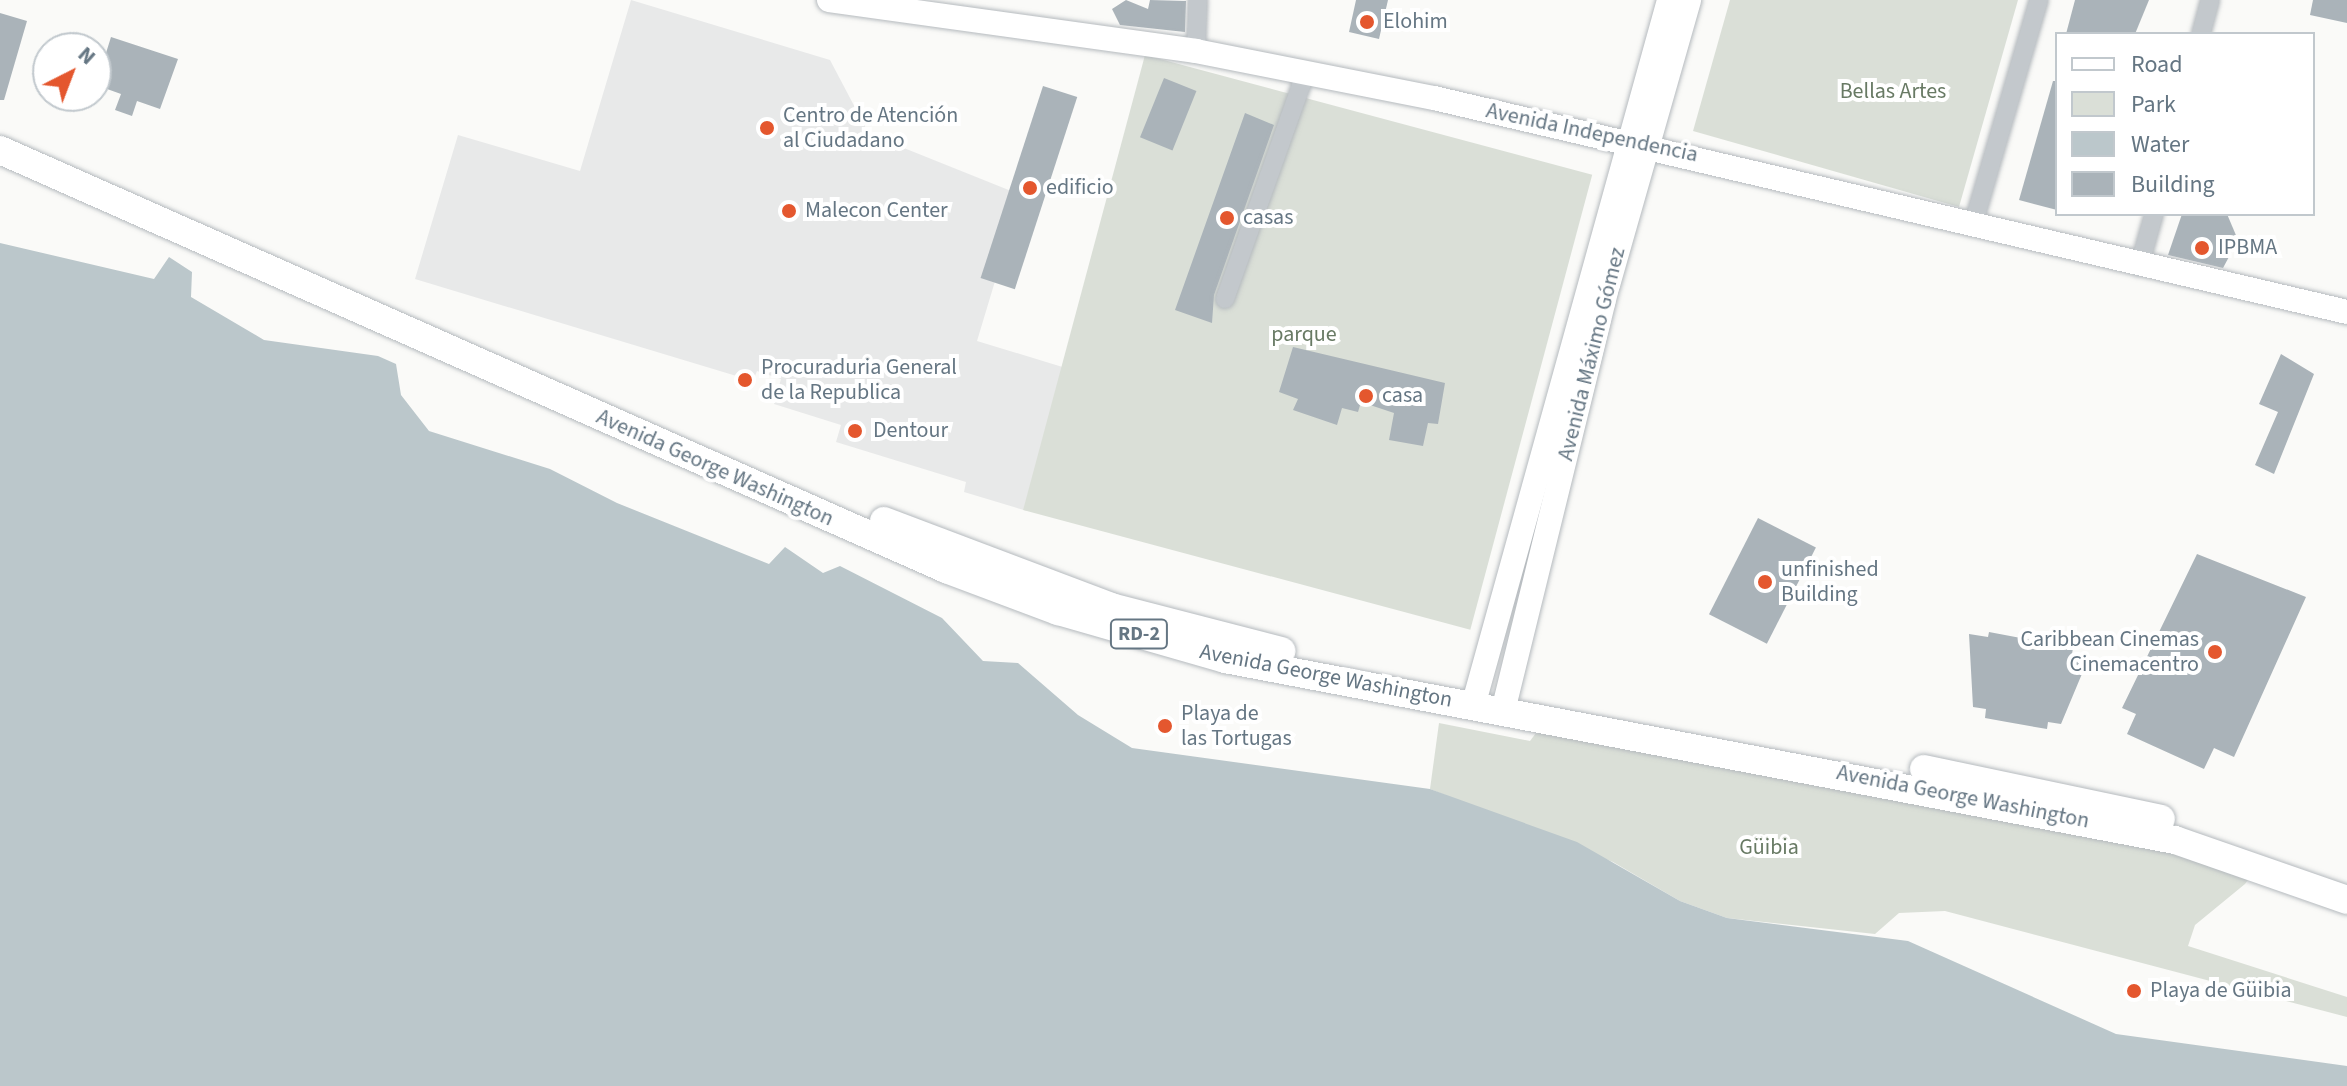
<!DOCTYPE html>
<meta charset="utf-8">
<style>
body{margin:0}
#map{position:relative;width:2347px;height:1086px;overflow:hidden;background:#fafaf8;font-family:"Source Sans 3",sans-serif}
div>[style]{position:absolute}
.built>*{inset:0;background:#e8e9e9}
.green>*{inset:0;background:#dadfd7;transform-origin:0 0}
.water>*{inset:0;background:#bbc7cb}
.building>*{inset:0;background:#aab3b9;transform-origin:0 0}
.roads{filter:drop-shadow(0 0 2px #b5babe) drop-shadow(0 0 2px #b5babe)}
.minor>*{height:18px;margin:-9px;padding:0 9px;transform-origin:9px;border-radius:9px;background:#c3c8cc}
.major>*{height:24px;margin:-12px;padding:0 12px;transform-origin:12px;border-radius:12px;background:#fff}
.highway>*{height:28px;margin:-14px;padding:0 14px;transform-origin:14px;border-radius:14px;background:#fff}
.dots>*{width:22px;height:22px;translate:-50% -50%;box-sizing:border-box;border:4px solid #fff;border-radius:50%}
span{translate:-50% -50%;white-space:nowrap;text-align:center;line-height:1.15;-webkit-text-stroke:8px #fff;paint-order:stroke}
.shield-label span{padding:2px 6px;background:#fff;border:2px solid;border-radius:6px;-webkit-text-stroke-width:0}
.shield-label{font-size:20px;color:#657683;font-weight:700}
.poi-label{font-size:22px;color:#657683}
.left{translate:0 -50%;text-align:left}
.right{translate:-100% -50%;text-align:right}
.park-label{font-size:22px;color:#687a64}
.street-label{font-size:22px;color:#657683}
.legend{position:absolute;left:2055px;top:32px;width:260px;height:184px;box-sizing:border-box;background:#fff;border:2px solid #c1c8cd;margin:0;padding:10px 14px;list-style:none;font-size:24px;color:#657683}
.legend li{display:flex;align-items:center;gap:16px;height:40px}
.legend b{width:40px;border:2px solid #c1c8cd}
.north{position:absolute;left:32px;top:32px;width:80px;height:80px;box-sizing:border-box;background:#fff;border:2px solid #c1c8cd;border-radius:50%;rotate:42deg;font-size:22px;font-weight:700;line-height:32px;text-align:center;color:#657683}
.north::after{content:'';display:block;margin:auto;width:28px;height:36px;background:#e4572e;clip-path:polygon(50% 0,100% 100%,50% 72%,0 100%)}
</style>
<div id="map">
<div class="built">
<div style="clip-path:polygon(631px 0,830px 60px,869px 134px,1021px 195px,977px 341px,1069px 369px,1027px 511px,964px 492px,966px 482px,836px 442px,841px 425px,774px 404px,781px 379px,757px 371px,753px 381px,415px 279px,458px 135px,580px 171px)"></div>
</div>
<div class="green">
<div style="clip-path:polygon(1730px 0,2018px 0,1959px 207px,1693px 131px)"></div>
<div style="left:1145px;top:55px;width:463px;height:471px;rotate:15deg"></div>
<div style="clip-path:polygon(1439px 723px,1530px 741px,1542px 725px,2256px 868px,2245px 884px,2195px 925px,2188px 946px,2347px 997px,2347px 1017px,1945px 911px,1899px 913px,1875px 934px,1727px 918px,1680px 901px,1613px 862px,1430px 789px)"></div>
</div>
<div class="water">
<div style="clip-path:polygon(0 243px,154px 279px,169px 257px,192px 272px,191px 297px,264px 340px,378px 356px,396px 364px,401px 395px,429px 431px,550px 469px,617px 503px,769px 564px,785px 547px,823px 573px,840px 566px,942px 618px,983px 661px,1018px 663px,1078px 715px,1132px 748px,1430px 789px,1577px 842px,1680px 901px,1727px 918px,1908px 941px,2116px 1034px,2347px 1066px,2347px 1086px,0 1086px)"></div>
</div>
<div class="building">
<div style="clip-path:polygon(1126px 0,1148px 9px,1150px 0,1186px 1px,1185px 32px,1120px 25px,1112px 9px)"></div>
<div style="clip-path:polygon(1356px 0,1388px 0,1379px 39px,1349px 32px)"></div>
<div style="clip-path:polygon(2075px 0,2149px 0,2135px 34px,2066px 34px)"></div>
<div style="clip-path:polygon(2313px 0,2347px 0,2347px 23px,2310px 15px)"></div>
<div style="clip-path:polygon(0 13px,27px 21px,4px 100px,0 100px)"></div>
<div style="clip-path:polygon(111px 37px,178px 59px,160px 109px,137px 101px,132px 116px,115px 110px,121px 94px,96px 85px)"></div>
<div style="left:1164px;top:78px;width:35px;height:64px;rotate:22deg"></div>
<div style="clip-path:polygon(2053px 81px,2057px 81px,2057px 210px,2019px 200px)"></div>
<div style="left:1043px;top:86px;width:36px;height:202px;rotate:18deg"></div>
<div style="clip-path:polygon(1245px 113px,1274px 125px,1214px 295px,1212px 323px,1175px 310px)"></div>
<div style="clip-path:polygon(2182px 214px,2227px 214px,2238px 240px,2223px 268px,2168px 255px)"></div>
<div style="clip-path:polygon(1293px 347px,1445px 383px,1438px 424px,1428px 423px,1423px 446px,1389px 440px,1394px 413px,1361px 402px,1358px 412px,1342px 408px,1337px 425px,1293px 410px,1298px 399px,1279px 392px)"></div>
<div style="clip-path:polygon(2281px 354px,2314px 374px,2274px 474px,2255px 465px,2278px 412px,2259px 404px)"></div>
<div style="left:1758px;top:518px;width:65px;height:108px;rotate:27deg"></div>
<div style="clip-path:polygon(2197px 554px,2306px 597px,2234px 757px,2214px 748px,2204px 769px,2127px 734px,2136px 714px,2122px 708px)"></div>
<div style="clip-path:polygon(1989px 632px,2073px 648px,2072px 654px,2089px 657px,2061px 724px,2048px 722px,2047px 729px,2007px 722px,1985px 718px,1986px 709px,1973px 707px,1969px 634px,1988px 637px)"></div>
</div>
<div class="roads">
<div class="minor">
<div style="left:2201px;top:34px;width:35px;rotate:-75deg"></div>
<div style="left:1196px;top:51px;width:51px;rotate:-87.8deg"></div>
<div style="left:1973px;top:225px;width:234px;rotate:-73.7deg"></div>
<div style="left:2139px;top:267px;width:55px;rotate:-74.2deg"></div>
<div style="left:1225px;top:299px;width:239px;rotate:-70.4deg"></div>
</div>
<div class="major">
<div style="left:829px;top:0;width:371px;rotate:7.9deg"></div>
<div style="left:1196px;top:51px;width:243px;rotate:11.2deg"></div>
<div style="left:1434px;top:98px;width:938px;rotate:13.19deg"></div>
<div style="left:1473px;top:706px;width:733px;rotate:-74.48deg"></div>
<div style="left:1503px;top:711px;width:439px;rotate:-76.2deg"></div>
<div style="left:1608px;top:285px;width:296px;rotate:-74.1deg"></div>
</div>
<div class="highway">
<div style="left:0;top:150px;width:1035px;rotate:23.89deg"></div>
<div style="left:946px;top:569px;width:120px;rotate:20.6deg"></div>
<div style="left:1058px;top:611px;width:174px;rotate:16deg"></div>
<div style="left:1225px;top:659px;width:967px;rotate:10.79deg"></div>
<div style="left:2175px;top:840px;width:182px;rotate:19.2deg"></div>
<div style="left:884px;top:521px;width:243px;rotate:20.7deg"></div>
<div style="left:1111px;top:607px;width:176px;rotate:14.5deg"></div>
<div style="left:1924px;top:769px;width:242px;rotate:11.9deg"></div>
</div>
</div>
<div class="dots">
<div style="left:1367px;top:22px;background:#e4572e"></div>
<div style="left:767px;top:128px;background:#e4572e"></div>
<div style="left:1030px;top:188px;background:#e4572e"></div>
<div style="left:789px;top:211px;background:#e4572e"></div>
<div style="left:1227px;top:218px;background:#e4572e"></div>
<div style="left:2202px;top:248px;background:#e4572e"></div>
<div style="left:745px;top:380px;background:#e4572e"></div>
<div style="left:1366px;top:396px;background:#e4572e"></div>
<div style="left:855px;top:431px;background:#e4572e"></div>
<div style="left:1765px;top:582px;background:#e4572e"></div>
<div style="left:2215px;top:652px;background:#e4572e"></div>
<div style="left:1165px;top:726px;background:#e4572e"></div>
<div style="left:2134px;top:991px;background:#e4572e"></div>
</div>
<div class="shield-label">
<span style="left:1139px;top:634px">RD-2</span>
</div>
<div class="poi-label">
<span class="left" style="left:1383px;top:22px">Elohim</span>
<span class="left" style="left:783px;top:128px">Centro de Atención<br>al Ciudadano</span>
<span class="left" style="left:1046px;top:188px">edificio</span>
<span class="left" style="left:805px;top:211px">Malecon Center</span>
<span class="left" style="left:1243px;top:218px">casas</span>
<span class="left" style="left:2218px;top:248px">IPBMA</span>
<span class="left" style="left:761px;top:380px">Procuraduria General<br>de la Republica</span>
<span class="left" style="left:1382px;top:396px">casa</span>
<span class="left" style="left:873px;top:431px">Dentour</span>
<span class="left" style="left:1781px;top:582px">unfinished<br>Building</span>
<span class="right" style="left:2199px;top:652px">Caribbean Cinemas<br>Cinemacentro</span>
<span class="left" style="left:1181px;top:726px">Playa de<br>las Tortugas</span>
<span class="left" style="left:2150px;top:991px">Playa de Güibia</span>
</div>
<div class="park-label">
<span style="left:1893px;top:92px">Bellas Artes</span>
<span style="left:1304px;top:335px">parque</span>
<span style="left:1769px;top:848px">Güibia</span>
</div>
<div class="street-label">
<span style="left:1592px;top:133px;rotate:12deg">Avenida Independencia</span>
<span style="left:1592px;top:354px;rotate:-76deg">Avenida Máximo Gómez</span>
<span style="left:715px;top:468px;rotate:24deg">Avenida George Washington</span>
<span style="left:1326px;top:676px;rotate:11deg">Avenida George Washington</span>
<span style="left:1963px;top:797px;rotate:11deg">Avenida George Washington</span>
</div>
<ul class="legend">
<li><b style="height:10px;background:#fff"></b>Road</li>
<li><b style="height:22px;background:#dadfd7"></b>Park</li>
<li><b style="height:22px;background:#bbc7cb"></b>Water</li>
<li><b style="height:22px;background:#aab3b9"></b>Building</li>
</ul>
<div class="north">N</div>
</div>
